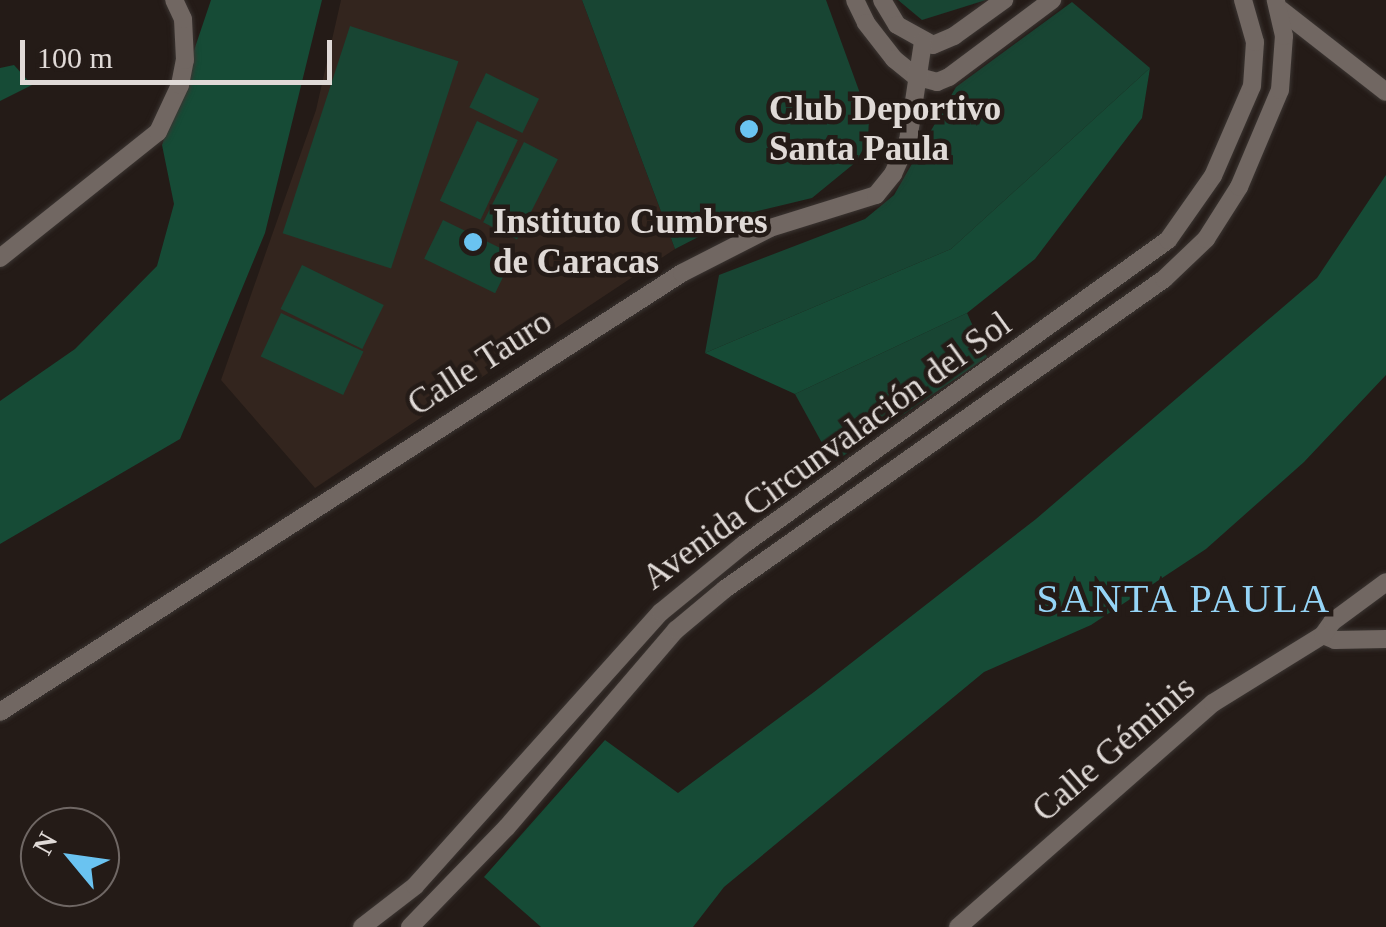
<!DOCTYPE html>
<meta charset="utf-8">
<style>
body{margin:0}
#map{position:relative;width:1386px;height:927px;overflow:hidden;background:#241b17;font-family:"Times New Roman",serif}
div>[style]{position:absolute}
.built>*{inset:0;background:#33251e}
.green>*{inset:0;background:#184533;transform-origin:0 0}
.forest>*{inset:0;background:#164b36}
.roads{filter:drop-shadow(0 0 2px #3b3532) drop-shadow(0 0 2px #3b3532)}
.minor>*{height:18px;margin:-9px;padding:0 9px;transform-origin:9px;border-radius:9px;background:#716762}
.dots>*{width:28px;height:28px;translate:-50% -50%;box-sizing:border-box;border:5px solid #241b17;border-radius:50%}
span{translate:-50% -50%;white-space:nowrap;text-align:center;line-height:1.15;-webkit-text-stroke:9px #241b17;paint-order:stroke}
.poi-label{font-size:35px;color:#e0dad7;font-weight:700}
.left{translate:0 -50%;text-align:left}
.street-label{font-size:35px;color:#e0dad7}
.quarter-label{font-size:40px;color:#95d4f6;letter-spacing:2.5px}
.north{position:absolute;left:20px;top:807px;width:100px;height:100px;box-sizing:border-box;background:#241b17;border:2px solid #6f6764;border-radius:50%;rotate:299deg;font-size:28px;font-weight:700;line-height:40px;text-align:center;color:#e0dad7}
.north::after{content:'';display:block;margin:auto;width:35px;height:45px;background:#6ac3f1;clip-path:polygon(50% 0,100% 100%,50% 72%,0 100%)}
.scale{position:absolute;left:20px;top:40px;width:312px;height:45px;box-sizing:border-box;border:5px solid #e0dad7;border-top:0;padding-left:12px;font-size:30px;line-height:35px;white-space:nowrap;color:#e0dad7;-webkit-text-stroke:8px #241b17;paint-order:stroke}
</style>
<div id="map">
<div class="built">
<div style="clip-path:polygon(341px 0,582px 0,675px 249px,315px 488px,221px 380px,316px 110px)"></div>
</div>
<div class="green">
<div style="clip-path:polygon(582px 0,826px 0,869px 118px,868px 140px,856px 162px,812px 198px,741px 215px,675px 249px)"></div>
<div style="clip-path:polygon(898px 0,986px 0,922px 20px)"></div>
<div style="clip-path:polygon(1072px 2px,1150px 68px,951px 249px,705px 353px,719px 275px,865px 219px,894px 195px,956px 87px)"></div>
<div style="left:350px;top:26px;width:114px;height:218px;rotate:18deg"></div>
<div style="left:486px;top:73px;width:59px;height:38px;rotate:26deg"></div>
<div style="left:477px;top:121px;width:45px;height:88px;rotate:25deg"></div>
<div style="left:524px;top:142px;width:38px;height:90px;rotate:27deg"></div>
<div style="left:443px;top:220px;width:79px;height:43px;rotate:26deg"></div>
<div style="left:302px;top:265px;width:91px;height:49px;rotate:26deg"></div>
<div style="left:281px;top:313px;width:91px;height:48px;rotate:25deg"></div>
<div style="clip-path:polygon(967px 313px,987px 357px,833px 463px,795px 394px)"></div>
</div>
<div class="forest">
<div style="clip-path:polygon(211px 0,322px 0,265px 233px,180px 439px,0 544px,0 401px,75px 349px,157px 266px,174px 204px,162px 145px)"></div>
<div style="clip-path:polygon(14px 65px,32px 85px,0 101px,0 68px)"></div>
<div style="clip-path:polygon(1150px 68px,1142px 118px,1035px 259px,967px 313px,795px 394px,705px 353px,951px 249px)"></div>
<div style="clip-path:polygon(1386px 175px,1386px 375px,1304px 462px,1206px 549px,1091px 625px,984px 672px,724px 887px,693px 927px,541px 927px,484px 877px,605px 740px,678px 793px,814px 692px,1036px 519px,1317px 278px)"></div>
</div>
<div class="roads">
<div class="minor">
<div style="left:855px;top:0;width:25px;rotate:64deg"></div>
<div style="left:866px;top:23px;width:46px;rotate:52.1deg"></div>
<div style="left:894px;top:59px;width:27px;rotate:39deg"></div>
<div style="left:915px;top:76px;width:23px;rotate:15deg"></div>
<div style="left:937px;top:82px;width:13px;rotate:-23deg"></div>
<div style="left:949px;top:77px;width:129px;rotate:-36.8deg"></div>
<div style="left:882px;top:0;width:29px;rotate:59deg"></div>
<div style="left:897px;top:25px;width:41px;rotate:29.1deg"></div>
<div style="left:933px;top:45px;width:23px;rotate:-23deg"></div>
<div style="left:954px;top:36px;width:62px;rotate:-35.8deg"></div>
<div style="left:1281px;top:10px;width:133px;rotate:38deg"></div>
<div style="left:0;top:258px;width:202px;rotate:-38.6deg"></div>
<div style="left:158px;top:132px;width:52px;rotate:-64.9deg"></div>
<div style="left:180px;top:85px;width:25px;rotate:-79deg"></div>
<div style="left:185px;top:60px;width:41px;rotate:-92.8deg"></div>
<div style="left:183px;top:19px;width:21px;rotate:-115deg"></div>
<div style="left:1323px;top:635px;width:13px;rotate:23deg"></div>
<div style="left:1335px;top:640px;width:51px;rotate:-1.1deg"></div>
<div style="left:0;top:712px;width:811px;rotate:-32.77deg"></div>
<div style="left:682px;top:273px;width:99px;rotate:-27.1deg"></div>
<div style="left:770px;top:228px;width:111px;rotate:-17.3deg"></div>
<div style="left:876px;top:195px;width:27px;rotate:-51deg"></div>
<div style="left:893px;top:174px;width:36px;rotate:-66deg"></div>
<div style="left:908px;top:141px;width:100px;rotate:-81.4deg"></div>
<div style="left:362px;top:927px;width:67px;rotate:-37.7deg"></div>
<div style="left:415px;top:886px;width:368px;rotate:-48.1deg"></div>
<div style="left:661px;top:612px;width:106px;rotate:-39.3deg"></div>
<div style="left:743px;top:545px;width:523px;rotate:-35.67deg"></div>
<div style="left:1168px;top:240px;width:78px;rotate:-54.9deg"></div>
<div style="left:1213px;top:176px;width:98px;rotate:-66.6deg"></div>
<div style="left:1252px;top:86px;width:44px;rotate:-86.1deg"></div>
<div style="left:1255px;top:42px;width:44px;rotate:-105.9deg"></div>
<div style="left:410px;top:927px;width:139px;rotate:-45.9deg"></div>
<div style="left:507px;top:827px;width:260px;rotate:-49.4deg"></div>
<div style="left:676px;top:630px;width:64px;rotate:-39.9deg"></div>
<div style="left:725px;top:589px;width:537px;rotate:-35.23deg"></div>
<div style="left:1164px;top:279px;width:58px;rotate:-43.6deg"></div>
<div style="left:1206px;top:239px;width:62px;rotate:-57.6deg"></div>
<div style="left:1239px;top:187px;width:105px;rotate:-67.1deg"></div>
<div style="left:1280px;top:90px;width:54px;rotate:-85.8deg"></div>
<div style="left:1284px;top:36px;width:37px;rotate:-103deg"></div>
<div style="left:958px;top:927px;width:339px;rotate:-41.3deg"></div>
<div style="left:1213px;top:703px;width:129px;rotate:-31.7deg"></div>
<div style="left:1323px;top:635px;width:16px;rotate:-55deg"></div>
<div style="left:1332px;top:622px;width:67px;rotate:-36.5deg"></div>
</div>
</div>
<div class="dots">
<div style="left:749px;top:129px;background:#6ac3f1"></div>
<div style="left:473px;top:242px;background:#6ac3f1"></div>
</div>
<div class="poi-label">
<span class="left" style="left:769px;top:129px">Club Deportivo<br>Santa Paula</span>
<span class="left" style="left:493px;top:242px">Instituto Cumbres<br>de Caracas</span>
</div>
<div class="street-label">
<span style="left:480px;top:363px;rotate:-33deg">Calle Tauro</span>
<span style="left:827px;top:451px;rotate:-36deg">Avenida Circunvalación del Sol</span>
<span style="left:1114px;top:749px;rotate:-41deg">Calle Géminis</span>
</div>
<div class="quarter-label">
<span style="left:1184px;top:599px">SANTA PAULA</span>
</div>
<div class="north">N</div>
<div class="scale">100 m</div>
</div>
